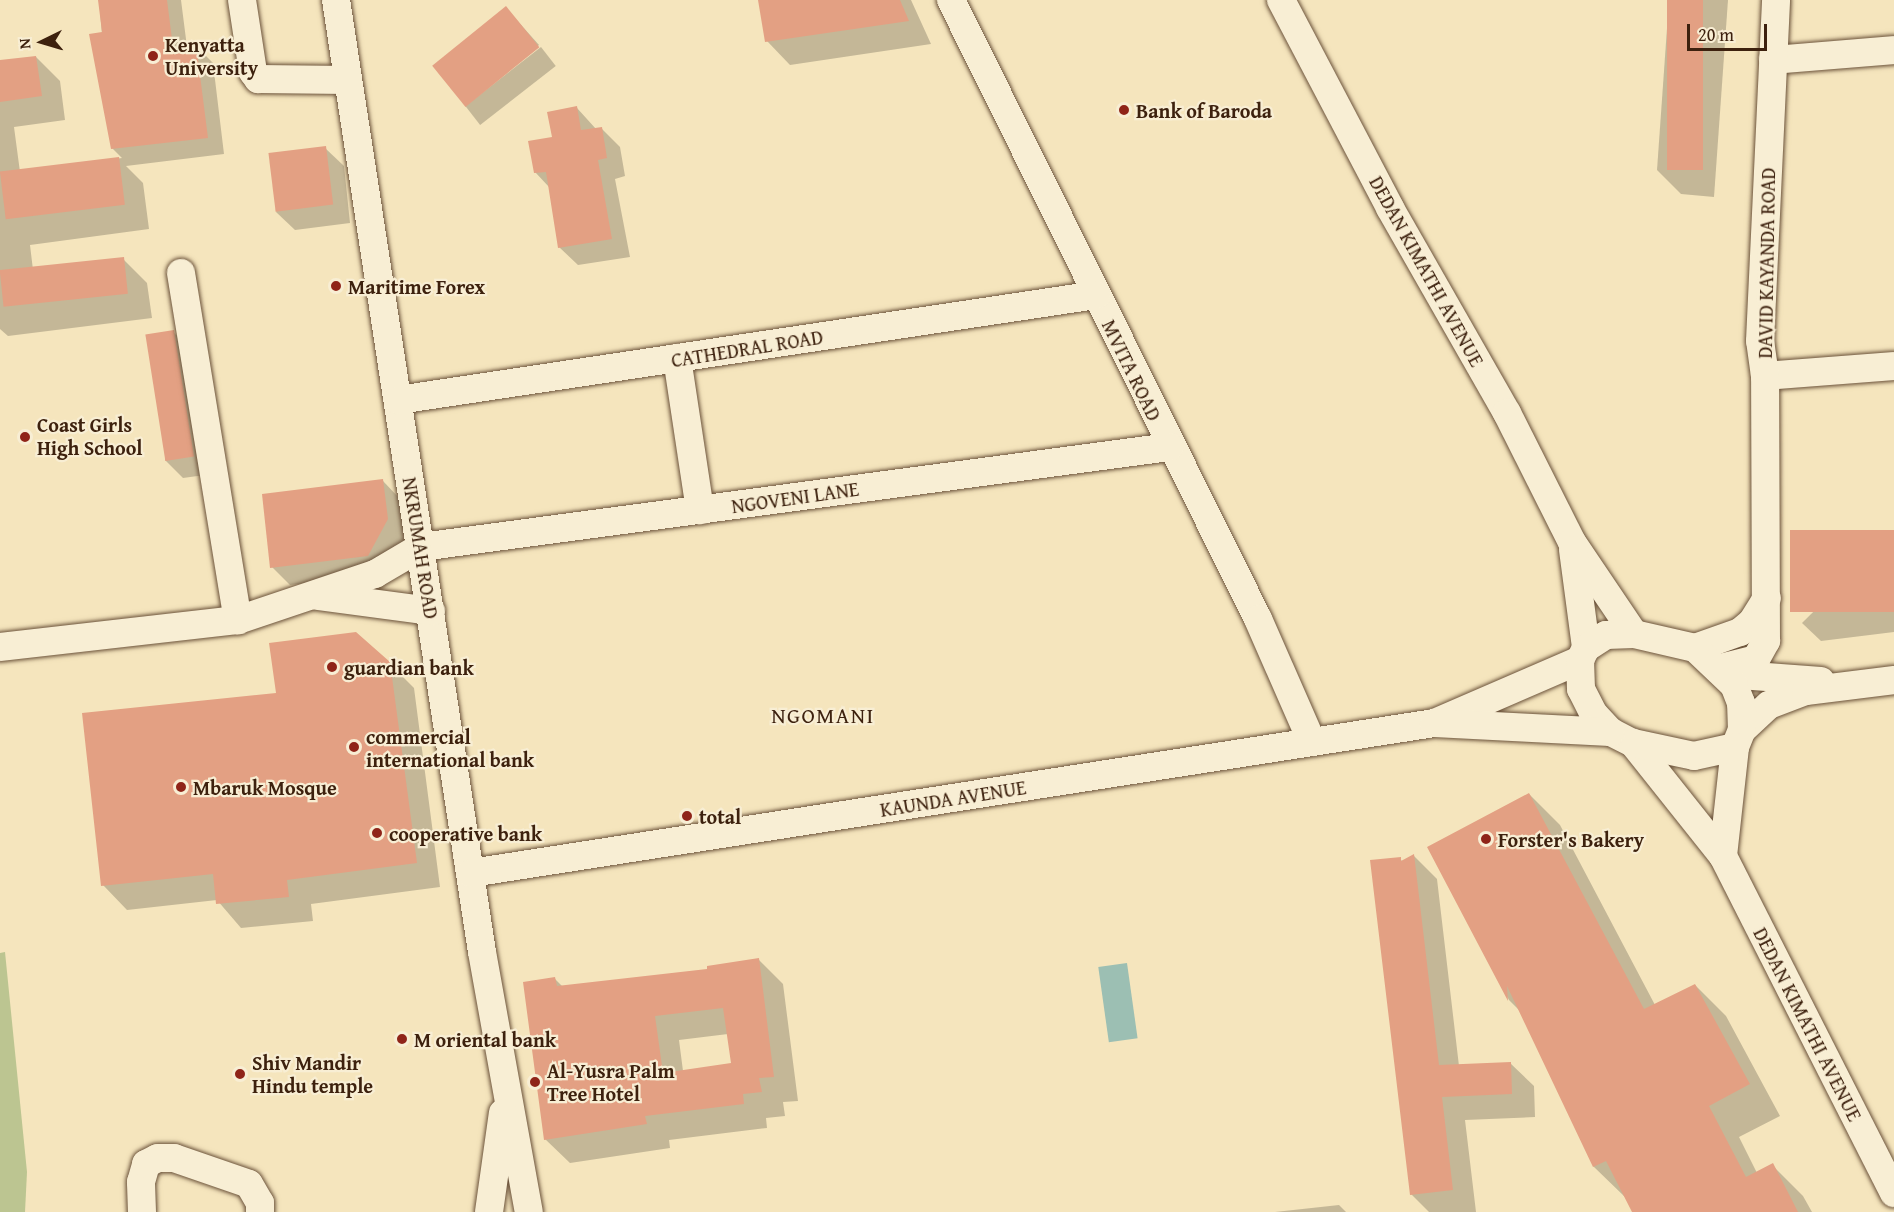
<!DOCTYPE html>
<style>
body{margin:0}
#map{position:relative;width:1894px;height:1212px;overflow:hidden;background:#f5e5bd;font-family:"Gentium Book Plus",serif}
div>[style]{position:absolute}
.green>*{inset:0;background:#bcc591}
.water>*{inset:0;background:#9cbfb3;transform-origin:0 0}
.shadow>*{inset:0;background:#0003;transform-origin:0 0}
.building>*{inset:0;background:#e3a083;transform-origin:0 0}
.roads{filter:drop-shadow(0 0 2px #6b523a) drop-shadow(0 0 2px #6b523a)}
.minor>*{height:28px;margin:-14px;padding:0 14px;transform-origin:14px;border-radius:14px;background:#f8eed4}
.dots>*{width:16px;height:16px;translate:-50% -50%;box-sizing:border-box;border:3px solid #f8eed4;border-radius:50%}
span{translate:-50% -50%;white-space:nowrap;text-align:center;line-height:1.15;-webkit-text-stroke:4.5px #f8eed4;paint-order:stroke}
.poi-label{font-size:20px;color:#3d210e;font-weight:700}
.left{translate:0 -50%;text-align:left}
.street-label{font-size:20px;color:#3d210e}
.quarter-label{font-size:22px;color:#3d210e;letter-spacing:1.5px}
.north{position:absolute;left:12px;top:12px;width:60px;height:60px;-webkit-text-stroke:4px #f8eed4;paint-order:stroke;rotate:265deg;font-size:16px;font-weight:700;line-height:24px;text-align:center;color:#3d210e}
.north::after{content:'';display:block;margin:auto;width:21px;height:27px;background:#3d210e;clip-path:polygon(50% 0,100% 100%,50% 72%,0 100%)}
.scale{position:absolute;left:1687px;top:24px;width:80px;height:27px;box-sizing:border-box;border:3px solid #3d210e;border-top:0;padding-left:8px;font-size:18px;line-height:21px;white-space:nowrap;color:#3d210e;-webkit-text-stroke:4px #f8eed4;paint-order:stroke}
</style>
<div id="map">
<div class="green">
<div style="clip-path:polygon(5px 952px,27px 1172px,25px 1212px,0 1212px,0 953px)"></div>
</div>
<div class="water">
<div style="left:1127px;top:963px;width:76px;height:29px;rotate:82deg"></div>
</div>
<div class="shadow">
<div style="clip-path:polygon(99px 0,181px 0,187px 47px,196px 46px,213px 63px,224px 154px,126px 166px,143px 183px,149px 229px,30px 245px,33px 270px,123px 259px,147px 283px,152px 318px,8px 336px,0 329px,0 62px,36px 57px,60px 81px,65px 120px,14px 127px,20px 172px,122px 158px,112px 148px)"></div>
<div style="clip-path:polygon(760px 0,911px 0,931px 44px,790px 65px,767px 41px)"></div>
<div style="clip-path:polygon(1669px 0,1728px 0,1714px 197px,1681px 194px,1657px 170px)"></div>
<div style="clip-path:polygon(506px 8px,539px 45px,465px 104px)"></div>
<div style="left:541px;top:47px;width:24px;height:96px;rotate:52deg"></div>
<div style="clip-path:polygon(577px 108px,596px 129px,601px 128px,620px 147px,625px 176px,615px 179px,630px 257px,578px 265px,559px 247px,549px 187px,535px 172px,553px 138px)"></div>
<div style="clip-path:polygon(325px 148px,344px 166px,350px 223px,295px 230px,276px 212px)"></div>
<div style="clip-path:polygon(173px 332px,192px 350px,212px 474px,183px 478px,165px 460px)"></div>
<div style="clip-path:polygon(383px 481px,401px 500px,405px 538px,386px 574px,290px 585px,272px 567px)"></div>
<div style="clip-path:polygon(1894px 532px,1894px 632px,1821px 641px,1802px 623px)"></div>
<div style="clip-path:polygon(389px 663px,414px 688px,440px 887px,311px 904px,313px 921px,241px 928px,217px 900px,127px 910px,103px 885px,277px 694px)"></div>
<div style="clip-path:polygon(1529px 794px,1560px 825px,1655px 1005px,1695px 985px,1726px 1016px,1780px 1116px,1739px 1137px,1757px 1173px,1772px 1165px,1803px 1196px,1812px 1212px,1634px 1212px,1625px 1197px,1594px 1167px,1522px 1013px,1509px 1000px,1429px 848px)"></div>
<div style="clip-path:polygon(1414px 856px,1437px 879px,1459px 1066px,1510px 1063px,1534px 1086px,1535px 1117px,1465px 1120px,1476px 1212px,1429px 1212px,1411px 1194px,1400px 859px,1403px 862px)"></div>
<div style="clip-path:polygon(evenodd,758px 959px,783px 984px,798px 1101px,783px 1102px,785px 1116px,766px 1118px,767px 1128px,669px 1140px,670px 1148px,570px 1163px,545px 1139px,555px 979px,563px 987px,709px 971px,758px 959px,728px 1034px,732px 1064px,683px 1071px,679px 1040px,728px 1034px)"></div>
<div style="clip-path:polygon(1339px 1205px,1346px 1212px,1275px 1212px)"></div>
</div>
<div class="building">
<div style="clip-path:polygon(98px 0,167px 0,173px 47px,196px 44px,208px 138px,111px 149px,89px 34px,102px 32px)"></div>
<div style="clip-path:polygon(758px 0,900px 0,909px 21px,765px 42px)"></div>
<div style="left:1667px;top:0;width:36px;height:170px"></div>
<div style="left:506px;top:6px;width:53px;height:95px;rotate:51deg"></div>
<div style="clip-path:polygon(36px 56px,42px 96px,0 102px,0 60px)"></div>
<div style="clip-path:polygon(577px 106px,581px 130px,602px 127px,607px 158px,598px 160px,612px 239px,558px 248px,546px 172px,534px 173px,528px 141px,552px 137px,547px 112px)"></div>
<div style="left:326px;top:146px;width:59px;height:58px;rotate:83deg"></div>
<div style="left:119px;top:157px;width:48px;height:120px;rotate:83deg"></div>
<div style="left:124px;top:257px;width:37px;height:125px;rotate:84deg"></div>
<div style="left:174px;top:330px;width:128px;height:29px;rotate:81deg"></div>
<div style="clip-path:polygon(383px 479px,388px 519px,368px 556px,270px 568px,262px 494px)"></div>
<div style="left:1894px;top:530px;width:82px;height:104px;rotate:90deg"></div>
<div style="clip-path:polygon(356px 632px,390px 662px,417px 863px,287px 880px,289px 897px,216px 904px,213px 874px,101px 886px,82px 713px,276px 693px,269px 643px)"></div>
<div style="clip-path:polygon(1529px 793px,1644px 1009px,1695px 984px,1750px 1084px,1709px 1106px,1746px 1177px,1773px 1163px,1798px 1212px,1632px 1212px,1606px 1161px,1593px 1167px,1507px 986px,1508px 1001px,1427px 847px)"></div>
<div style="clip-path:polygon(1414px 854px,1439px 1065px,1511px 1062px,1512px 1094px,1442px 1097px,1453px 1190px,1410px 1195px,1370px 860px,1401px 857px,1401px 861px)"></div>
<div style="clip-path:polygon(evenodd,759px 958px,774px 1077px,759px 1078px,762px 1092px,743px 1094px,744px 1104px,645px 1116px,647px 1124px,544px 1140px,523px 982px,555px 977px,557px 986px,707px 969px,707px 966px,759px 958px,723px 1008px,731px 1063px,663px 1073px,655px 1016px,723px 1008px)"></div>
</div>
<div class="roads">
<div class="minor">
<div style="left:242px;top:0;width:73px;rotate:81.3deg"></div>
<div style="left:253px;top:72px;width:9px;rotate:54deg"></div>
<div style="left:258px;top:79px;width:90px;rotate:0.6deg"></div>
<div style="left:336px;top:0;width:963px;rotate:81.28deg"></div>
<div style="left:482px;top:952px;width:264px;rotate:79.8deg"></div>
<div style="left:951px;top:0;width:691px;rotate:63.62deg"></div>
<div style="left:1258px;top:619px;width:134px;rotate:66.3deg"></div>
<div style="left:1281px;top:0;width:235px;rotate:62.3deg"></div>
<div style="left:1390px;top:208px;width:236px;rotate:60.3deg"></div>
<div style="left:1507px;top:413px;width:144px;rotate:63.3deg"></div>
<div style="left:1572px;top:542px;width:111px;rotate:56deg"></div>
<div style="left:1773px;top:60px;width:121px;rotate:-4.7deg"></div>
<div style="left:181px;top:273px;width:352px;rotate:80.7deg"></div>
<div style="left:677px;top:358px;width:154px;rotate:81.4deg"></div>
<div style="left:1765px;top:376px;width:129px;rotate:-4.4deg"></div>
<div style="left:398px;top:400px;width:706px;rotate:-8.55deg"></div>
<div style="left:1573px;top:550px;width:99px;rotate:82.4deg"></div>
<div style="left:318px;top:596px;width:114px;rotate:7.6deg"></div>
<div style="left:0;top:647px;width:240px;rotate:-6.5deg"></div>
<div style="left:238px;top:620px;width:145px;rotate:-18.6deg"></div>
<div style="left:375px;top:574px;width:53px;rotate:-30.4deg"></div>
<div style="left:421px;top:547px;width:755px;rotate:-7.61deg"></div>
<div style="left:1695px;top:648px;width:48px;rotate:-19.6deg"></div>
<div style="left:1740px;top:632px;width:16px;rotate:-40deg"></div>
<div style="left:1752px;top:622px;width:28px;rotate:-58deg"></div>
<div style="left:1720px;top:668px;width:37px;rotate:-14deg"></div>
<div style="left:1756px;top:659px;width:21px;rotate:-61deg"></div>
<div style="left:1766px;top:641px;width:265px;rotate:-90.2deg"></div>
<div style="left:1765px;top:376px;width:35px;rotate:-98deg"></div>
<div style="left:1760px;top:341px;width:341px;rotate:-87.3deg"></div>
<div style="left:1726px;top:674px;width:95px;rotate:4.2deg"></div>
<div style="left:1439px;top:721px;width:154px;rotate:-23.4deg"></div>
<div style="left:1742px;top:730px;width:37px;rotate:-43deg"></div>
<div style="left:1769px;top:705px;width:40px;rotate:-21deg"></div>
<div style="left:1806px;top:691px;width:89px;rotate:-7.1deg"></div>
<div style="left:1633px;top:743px;width:144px;rotate:51.5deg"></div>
<div style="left:1723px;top:856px;width:378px;rotate:63.1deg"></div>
<div style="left:1723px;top:856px;width:110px;rotate:-83.7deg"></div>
<div style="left:1735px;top:747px;width:18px;rotate:-68deg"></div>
<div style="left:1742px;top:730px;width:27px;rotate:-92deg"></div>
<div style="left:1741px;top:703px;width:19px;rotate:-111deg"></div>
<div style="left:1734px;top:685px;width:54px;rotate:-136.5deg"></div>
<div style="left:1695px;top:648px;width:63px;rotate:-167.1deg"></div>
<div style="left:1634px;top:634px;width:28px;rotate:178deg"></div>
<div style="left:1606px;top:635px;width:24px;rotate:147deg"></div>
<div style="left:1586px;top:648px;width:13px;rotate:117deg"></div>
<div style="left:1580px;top:660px;width:29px;rotate:88deg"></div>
<div style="left:1581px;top:689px;width:27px;rotate:63deg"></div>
<div style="left:1593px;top:713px;width:26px;rotate:47deg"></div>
<div style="left:1611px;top:732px;width:25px;rotate:27deg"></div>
<div style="left:1633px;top:743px;width:62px;rotate:12deg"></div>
<div style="left:1694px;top:756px;width:42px;rotate:-12.4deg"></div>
<div style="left:471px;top:873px;width:975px;rotate:-8.85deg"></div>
<div style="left:1434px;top:723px;width:177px;rotate:2.9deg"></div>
<div style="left:142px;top:1212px;width:30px;rotate:-92deg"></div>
<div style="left:141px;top:1182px;width:19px;rotate:-74deg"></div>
<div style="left:146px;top:1164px;width:13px;rotate:-27deg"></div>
<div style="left:158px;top:1158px;width:16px"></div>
<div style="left:174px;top:1158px;width:79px;rotate:19.1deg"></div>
<div style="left:249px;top:1184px;width:22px;rotate:60deg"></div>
<div style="left:260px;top:1203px;width:9px;rotate:90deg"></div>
<div style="left:489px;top:1212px;width:100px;rotate:-82deg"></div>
</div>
</div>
<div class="dots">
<div style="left:153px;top:56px;background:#8f2418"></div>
<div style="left:1124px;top:110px;background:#8f2418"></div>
<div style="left:336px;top:286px;background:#8f2418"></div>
<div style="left:25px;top:437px;background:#8f2418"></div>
<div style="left:332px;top:667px;background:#8f2418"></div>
<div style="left:354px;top:747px;background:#8f2418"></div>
<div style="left:181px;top:787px;background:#8f2418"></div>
<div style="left:687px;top:816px;background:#8f2418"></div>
<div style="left:377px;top:833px;background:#8f2418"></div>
<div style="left:1486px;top:839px;background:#8f2418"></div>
<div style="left:402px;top:1039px;background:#8f2418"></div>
<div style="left:240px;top:1074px;background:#8f2418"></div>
<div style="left:535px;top:1082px;background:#8f2418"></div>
</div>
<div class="poi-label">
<span class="left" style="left:165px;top:56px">Kenyatta<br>University</span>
<span class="left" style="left:1136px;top:110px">Bank of Baroda</span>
<span class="left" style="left:348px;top:286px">Maritime Forex</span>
<span class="left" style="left:37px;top:436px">Coast Girls<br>High School</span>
<span class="left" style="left:344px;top:667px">guardian bank</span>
<span class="left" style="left:366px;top:748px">commercial<br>international bank</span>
<span class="left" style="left:193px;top:787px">Mbaruk Mosque</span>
<span class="left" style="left:699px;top:816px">total</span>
<span class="left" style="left:389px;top:833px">cooperative bank</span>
<span class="left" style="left:1498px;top:839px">Forster's Bakery</span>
<span class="left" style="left:414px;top:1039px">M oriental bank</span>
<span class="left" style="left:252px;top:1074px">Shiv Mandir<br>Hindu temple</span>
<span class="left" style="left:547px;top:1082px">Al-Yusra Palm<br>Tree Hotel</span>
</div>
<div class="street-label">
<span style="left:1766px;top:263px;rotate:-89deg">DAVID KAYANDA ROAD</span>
<span style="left:1427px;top:271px;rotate:61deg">DEDAN KIMATHI AVENUE</span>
<span style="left:747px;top:348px;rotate:-9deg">CATHEDRAL ROAD</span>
<span style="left:1132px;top:370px;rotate:64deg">MVITA ROAD</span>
<span style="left:795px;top:497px;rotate:-8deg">NGOVENI LANE</span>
<span style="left:421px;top:548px;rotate:81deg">NKRUMAH ROAD</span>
<span style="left:953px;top:798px;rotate:-9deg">KAUNDA AVENUE</span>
<span style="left:1808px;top:1024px;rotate:63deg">DEDAN KIMATHI AVENUE</span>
</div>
<div class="quarter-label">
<span style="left:823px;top:716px">NGOMANI</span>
</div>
<div class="north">N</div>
<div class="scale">20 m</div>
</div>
